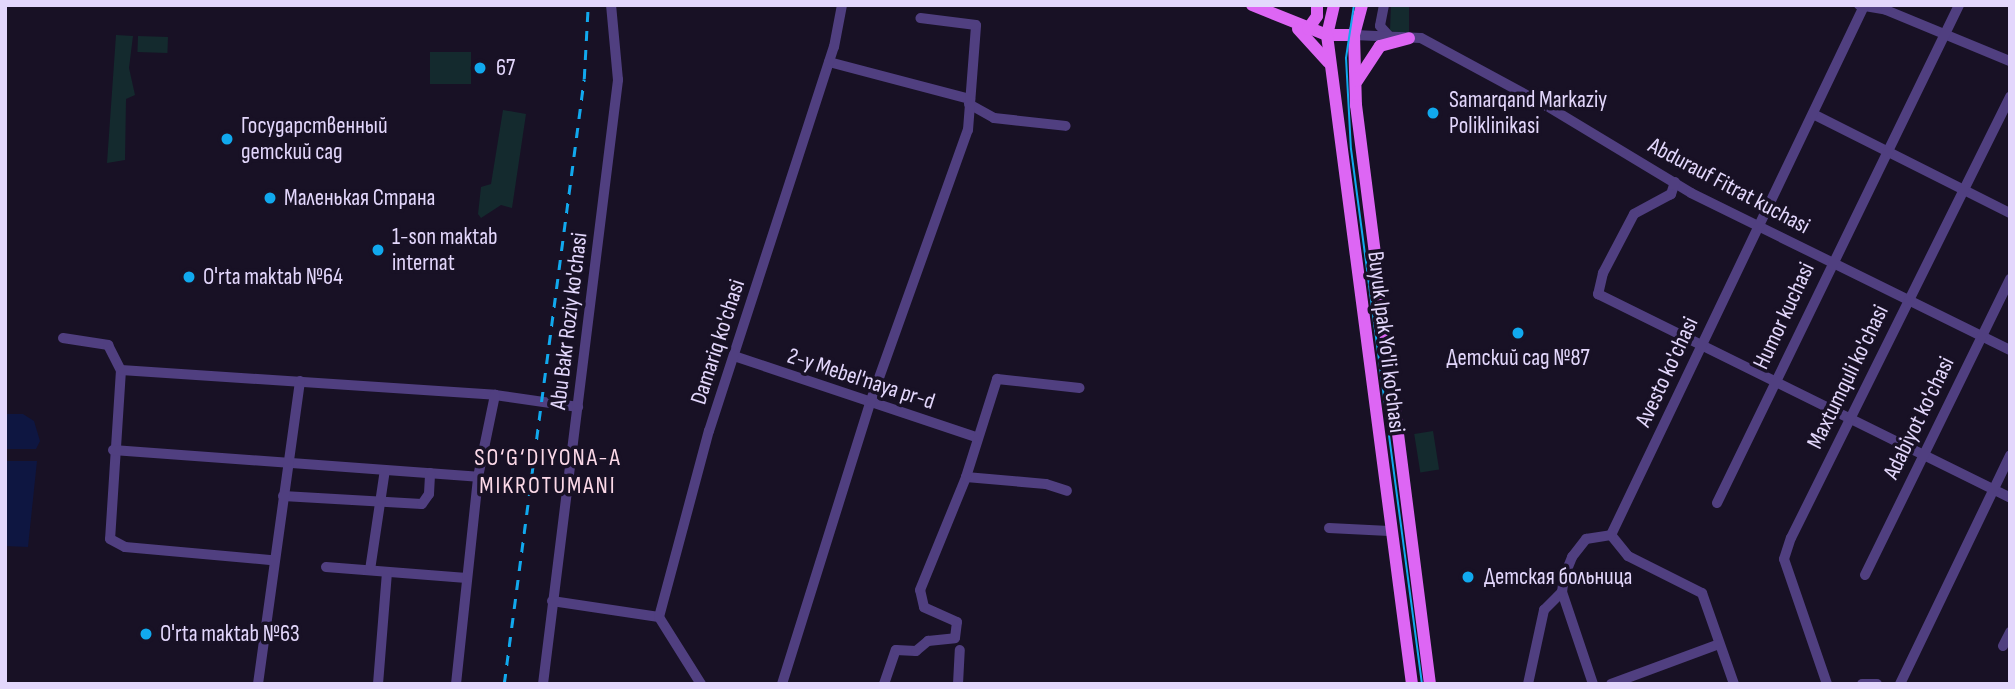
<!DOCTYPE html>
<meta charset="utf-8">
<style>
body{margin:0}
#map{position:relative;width:2015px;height:689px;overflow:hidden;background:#181125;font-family:"Sofia Sans Condensed",sans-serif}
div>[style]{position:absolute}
.green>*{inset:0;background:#142a2e;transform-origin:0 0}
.water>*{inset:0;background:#0e1641}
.minor>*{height:10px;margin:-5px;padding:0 5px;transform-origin:5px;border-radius:5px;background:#503f80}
.major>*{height:12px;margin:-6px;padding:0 6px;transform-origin:6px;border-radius:6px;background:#dd66f4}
.tram>*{height:2px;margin:-1px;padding:0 1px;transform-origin:1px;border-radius:1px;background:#11a9ee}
.rail>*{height:2.5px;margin-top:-1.25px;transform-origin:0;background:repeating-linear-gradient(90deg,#11a9ee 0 10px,transparent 0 19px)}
.dots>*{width:19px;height:19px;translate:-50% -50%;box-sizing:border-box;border:4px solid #181125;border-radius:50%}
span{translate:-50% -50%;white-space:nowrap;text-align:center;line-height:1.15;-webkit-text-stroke:7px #181125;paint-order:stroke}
.poi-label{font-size:23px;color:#e3d7fc}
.left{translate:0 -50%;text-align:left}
.street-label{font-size:23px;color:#e3d7fc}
.neighbourhood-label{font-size:24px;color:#fcd9e8;letter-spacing:2px}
.frame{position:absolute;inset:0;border:7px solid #e3d7fc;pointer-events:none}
</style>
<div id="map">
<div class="green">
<div style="clip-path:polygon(1391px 5px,1409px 5px,1409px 34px,1390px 31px)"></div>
<div style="clip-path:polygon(116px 35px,133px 36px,129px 68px,135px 95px,126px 99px,125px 160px,107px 163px)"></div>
<div style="left:138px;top:36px;width:30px;height:16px;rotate:2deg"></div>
<div style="left:430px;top:52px;width:41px;height:32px"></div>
<div style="clip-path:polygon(503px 110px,526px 114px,512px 208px,501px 205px,481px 218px,478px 214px,481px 187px,491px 184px)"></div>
<div style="left:1433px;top:431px;width:39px;height:19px;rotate:81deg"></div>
</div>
<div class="water">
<div style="clip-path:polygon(5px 414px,23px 414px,34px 421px,40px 441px,36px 449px,5px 449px)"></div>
<div style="clip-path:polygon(5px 461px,37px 461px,28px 547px,5px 546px)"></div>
</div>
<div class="minor">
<div style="left:1384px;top:5px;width:21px;rotate:101deg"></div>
<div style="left:1380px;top:26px;width:15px;rotate:48deg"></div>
<div style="left:1859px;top:5px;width:27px;rotate:10deg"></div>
<div style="left:1886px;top:10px;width:134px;rotate:22.4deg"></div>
<div style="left:1354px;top:35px;width:67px;rotate:2.6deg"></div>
<div style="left:1421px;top:38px;width:143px;rotate:28.4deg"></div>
<div style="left:1547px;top:106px;width:168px;rotate:31.1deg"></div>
<div style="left:1691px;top:193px;width:356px;rotate:26.2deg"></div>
<div style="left:829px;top:62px;width:146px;rotate:14.7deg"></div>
<div style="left:969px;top:104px;width:29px;rotate:29deg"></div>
<div style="left:994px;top:118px;width:72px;rotate:6.3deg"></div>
<div style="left:1813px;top:114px;width:220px;rotate:26.7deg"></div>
<div style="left:1675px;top:182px;width:13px;rotate:108deg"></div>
<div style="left:1671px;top:194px;width:42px;rotate:151.6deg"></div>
<div style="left:1634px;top:214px;width:67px;rotate:117.7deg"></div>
<div style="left:1603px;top:273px;width:22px;rotate:103deg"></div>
<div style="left:1598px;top:294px;width:460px;rotate:26.3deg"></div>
<div style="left:63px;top:338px;width:46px;rotate:8.8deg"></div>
<div style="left:108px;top:345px;width:28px;rotate:63deg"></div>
<div style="left:121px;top:370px;width:169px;rotate:93.7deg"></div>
<div style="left:110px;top:539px;width:17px;rotate:28deg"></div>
<div style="left:125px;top:547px;width:148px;rotate:5.1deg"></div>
<div style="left:734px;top:356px;width:255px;rotate:18.5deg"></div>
<div style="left:121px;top:370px;width:375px;rotate:3.8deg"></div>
<div style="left:495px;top:395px;width:84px;rotate:8.2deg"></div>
<div style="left:113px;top:450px;width:366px;rotate:4.2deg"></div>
<div style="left:966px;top:477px;width:80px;rotate:5deg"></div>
<div style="left:1046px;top:484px;width:22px;rotate:18deg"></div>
<div style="left:283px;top:496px;width:139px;rotate:3.3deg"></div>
<div style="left:422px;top:504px;width:12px;rotate:-55deg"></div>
<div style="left:429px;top:494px;width:21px;rotate:-87deg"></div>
<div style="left:1717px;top:503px;width:554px;rotate:-64.08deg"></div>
<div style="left:1329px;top:528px;width:60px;rotate:2.9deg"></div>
<div style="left:1611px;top:535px;width:586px;rotate:-64.44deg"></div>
<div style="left:1611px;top:535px;width:27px;rotate:51deg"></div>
<div style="left:1628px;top:556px;width:83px;rotate:26.6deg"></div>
<div style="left:1702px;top:593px;width:96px;rotate:70.6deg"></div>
<div style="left:326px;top:567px;width:141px;rotate:4.5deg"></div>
<div style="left:370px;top:570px;width:101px;rotate:-81.5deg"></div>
<div style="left:1865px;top:575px;width:330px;rotate:-63.9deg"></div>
<div style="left:552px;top:601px;width:108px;rotate:8.5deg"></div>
<div style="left:2003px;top:646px;width:16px;rotate:-63deg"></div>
<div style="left:258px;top:684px;width:306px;rotate:-82.1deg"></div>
<div style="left:378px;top:684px;width:112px;rotate:-85.4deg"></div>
<div style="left:456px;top:684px;width:208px;rotate:-83.9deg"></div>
<div style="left:478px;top:477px;width:84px;rotate:-78.3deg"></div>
<div style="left:543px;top:684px;width:609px;rotate:-82.92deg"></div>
<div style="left:618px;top:80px;width:75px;rotate:-95.3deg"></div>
<div style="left:701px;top:684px;width:79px;rotate:-122.1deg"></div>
<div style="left:659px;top:617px;width:193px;rotate:-75deg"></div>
<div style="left:709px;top:431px;width:404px;rotate:-72deg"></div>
<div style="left:834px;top:47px;width:43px;rotate:-79.2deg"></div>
<div style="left:782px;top:684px;width:294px;rotate:-72.6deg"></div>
<div style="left:870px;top:403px;width:290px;rotate:-70.3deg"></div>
<div style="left:968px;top:130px;width:105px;rotate:-85.6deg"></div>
<div style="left:976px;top:25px;width:56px;rotate:-172.9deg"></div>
<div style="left:884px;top:684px;width:36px;rotate:-71deg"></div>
<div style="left:896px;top:650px;width:20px;rotate:3deg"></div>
<div style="left:916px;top:651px;width:16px;rotate:-40deg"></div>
<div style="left:928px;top:641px;width:27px;rotate:-6deg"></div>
<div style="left:955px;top:638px;width:16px;rotate:-83deg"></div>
<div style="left:957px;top:622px;width:36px;rotate:-156deg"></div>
<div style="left:924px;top:607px;width:17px;rotate:-103deg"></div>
<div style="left:920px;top:590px;width:122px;rotate:-67.8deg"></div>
<div style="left:966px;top:477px;width:103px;rotate:-72.4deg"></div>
<div style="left:997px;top:379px;width:83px;rotate:6.2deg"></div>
<div style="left:958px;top:684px;width:34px;rotate:-87deg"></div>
<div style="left:1528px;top:684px;width:76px;rotate:-77.8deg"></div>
<div style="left:1544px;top:610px;width:25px;rotate:-45deg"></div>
<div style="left:1593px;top:684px;width:97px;rotate:-108.6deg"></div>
<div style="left:1562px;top:592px;width:15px;rotate:-82deg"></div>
<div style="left:1564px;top:577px;width:22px;rotate:-68deg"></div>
<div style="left:1572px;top:557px;width:23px;rotate:-52deg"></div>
<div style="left:1586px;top:539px;width:25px;rotate:-9deg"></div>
<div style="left:1611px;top:684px;width:115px;rotate:-20.3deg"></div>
<div style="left:1827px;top:684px;width:132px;rotate:-109deg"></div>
<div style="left:1784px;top:559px;width:22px;rotate:-72deg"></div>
<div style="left:1791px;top:538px;width:493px;rotate:-63.6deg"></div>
<div style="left:1862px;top:684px;width:15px"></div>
<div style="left:1900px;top:684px;width:254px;rotate:-64.3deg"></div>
</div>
<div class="major">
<div style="left:1252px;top:5px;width:81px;rotate:21.8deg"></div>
<div style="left:1327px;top:35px;width:27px"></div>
<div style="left:1334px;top:5px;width:31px;rotate:103deg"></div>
<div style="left:1327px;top:35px;width:655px;rotate:82.54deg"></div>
<div style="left:1362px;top:5px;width:31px;rotate:105deg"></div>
<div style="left:1354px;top:35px;width:70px;rotate:88.4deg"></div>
<div style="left:1356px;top:105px;width:584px;rotate:82.72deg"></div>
<div style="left:1298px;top:29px;width:45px;rotate:47.7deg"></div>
<div style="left:1308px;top:29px;width:16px;rotate:-55deg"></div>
<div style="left:1317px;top:16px;width:11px;rotate:-90deg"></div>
<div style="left:1357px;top:81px;width:42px;rotate:-56.7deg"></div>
<div style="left:1380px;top:46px;width:30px;rotate:-15deg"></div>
</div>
<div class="tram">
<div style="left:1354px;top:5px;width:54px;rotate:98.6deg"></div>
<div style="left:1346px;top:58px;width:91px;rotate:86.9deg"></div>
<div style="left:1351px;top:149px;width:540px;rotate:82.44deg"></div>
</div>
<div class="rail">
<div style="left:504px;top:684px;width:610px;rotate:-82.47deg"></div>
<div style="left:584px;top:79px;width:74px;rotate:-86.9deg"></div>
</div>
<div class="dots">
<div style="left:480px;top:68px;background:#11a9ee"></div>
<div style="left:1433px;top:113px;background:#11a9ee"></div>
<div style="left:227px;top:139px;background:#11a9ee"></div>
<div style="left:270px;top:198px;background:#11a9ee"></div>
<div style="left:378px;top:250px;background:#11a9ee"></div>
<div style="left:189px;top:277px;background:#11a9ee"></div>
<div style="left:1518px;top:333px;background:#11a9ee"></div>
<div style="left:1468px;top:577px;background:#11a9ee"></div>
<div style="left:146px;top:634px;background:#11a9ee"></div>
</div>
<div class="poi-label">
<span class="left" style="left:496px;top:68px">67</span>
<span class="left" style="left:1449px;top:113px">Samarqand Markaziy<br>Poliklinikasi</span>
<span class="left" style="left:241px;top:139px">Государственный<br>детский сад</span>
<span class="left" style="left:284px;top:198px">Маленькая Страна</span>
<span class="left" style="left:392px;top:250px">1-son maktab<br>internat</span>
<span class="left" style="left:203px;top:277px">O'rta maktab №64</span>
<span style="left:1518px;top:358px">Детский сад №87</span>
<span class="left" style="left:1484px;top:577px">Детская больница</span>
<span class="left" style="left:160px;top:634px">O'rta maktab №63</span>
</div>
<div class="street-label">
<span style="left:1729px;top:186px;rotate:28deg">Abdurauf Fitrat kuchasi</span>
<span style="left:1784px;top:316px;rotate:-65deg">Humor kuchasi</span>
<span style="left:569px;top:321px;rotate:-83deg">Abu Bakr Roziy ko'chasi</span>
<span style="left:718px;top:342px;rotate:-72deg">Damariq ko'chasi</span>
<span style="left:1386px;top:342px;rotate:83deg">Buyuk Ipak Yo'li ko'chasi</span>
<span style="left:1667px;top:372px;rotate:-65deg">Avesto ko'chasi</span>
<span style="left:1848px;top:377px;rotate:-64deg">Maxtumquli ko'chasi</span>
<span style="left:861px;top:379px;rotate:18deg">2-y Mebel'naya pr-d</span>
<span style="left:1919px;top:418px;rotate:-64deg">Adabiyot ko'chasi</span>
</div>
<div class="neighbourhood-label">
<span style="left:548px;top:472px">SO‘G‘DIYONA-А<br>MIKROTUMANI</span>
</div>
<div class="frame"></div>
</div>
